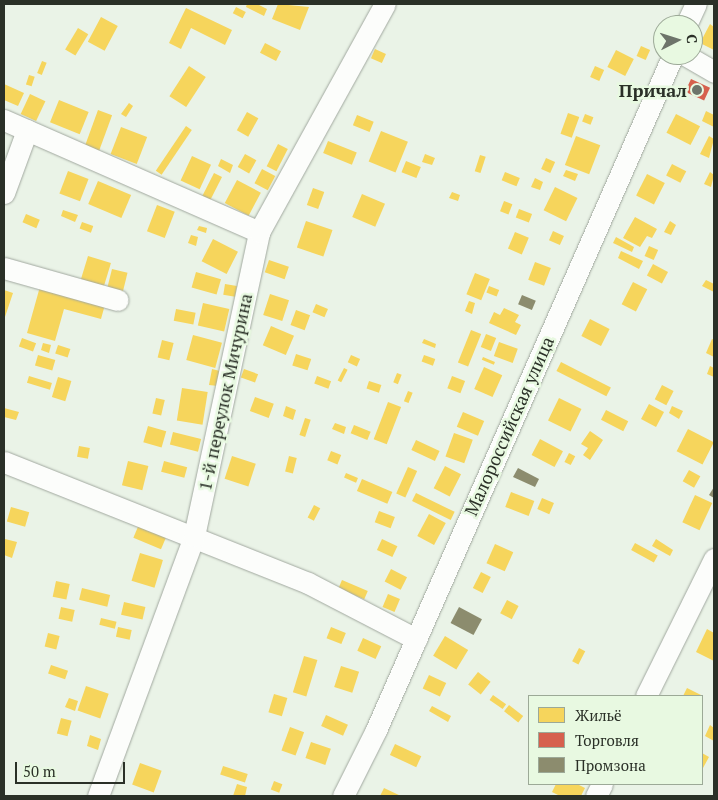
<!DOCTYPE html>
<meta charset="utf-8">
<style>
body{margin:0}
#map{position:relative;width:718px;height:800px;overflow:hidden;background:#eaf3e7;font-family:"PT Serif",serif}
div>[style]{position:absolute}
.homes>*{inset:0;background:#f6d55c;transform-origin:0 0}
.shops>*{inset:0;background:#d6604d;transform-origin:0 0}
.industry>*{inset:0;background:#8c8c6e;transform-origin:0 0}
.roads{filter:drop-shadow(0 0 1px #a1a89f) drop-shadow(0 0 1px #a1a89f)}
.minor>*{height:21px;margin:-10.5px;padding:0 10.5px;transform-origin:10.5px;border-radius:10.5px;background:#fcfdfb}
.dots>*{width:14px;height:14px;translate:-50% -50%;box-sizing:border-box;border:2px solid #e8f9e1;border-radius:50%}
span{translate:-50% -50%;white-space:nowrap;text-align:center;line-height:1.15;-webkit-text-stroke:5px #e8f9e1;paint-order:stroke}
.poi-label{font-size:18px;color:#2a3027;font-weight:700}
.right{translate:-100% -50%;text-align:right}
.street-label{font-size:18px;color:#2a3027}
.frame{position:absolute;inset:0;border:5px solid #2a3027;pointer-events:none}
.legend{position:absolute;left:528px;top:695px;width:175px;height:90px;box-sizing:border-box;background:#e8f9e1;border:1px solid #9ca997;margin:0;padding:6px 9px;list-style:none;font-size:15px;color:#2a3027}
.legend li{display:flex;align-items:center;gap:10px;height:25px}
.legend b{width:25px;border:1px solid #9ca997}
.north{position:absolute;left:653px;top:15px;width:50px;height:50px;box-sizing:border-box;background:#e8f9e1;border:1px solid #9ca997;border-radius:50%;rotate:85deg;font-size:14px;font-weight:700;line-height:20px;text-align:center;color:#2a3027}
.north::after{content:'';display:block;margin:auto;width:18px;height:22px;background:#6d746a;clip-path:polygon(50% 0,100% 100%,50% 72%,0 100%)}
.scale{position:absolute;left:15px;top:762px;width:110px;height:22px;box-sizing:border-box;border:2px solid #2a3027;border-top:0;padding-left:6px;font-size:15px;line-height:18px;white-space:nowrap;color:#2a3027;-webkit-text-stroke:4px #e8f9e1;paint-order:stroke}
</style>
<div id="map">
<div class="homes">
<div style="clip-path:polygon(247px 4px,257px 4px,267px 9px,264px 16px,246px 7px)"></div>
<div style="clip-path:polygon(278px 4px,309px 7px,300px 30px,272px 19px)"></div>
<div style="left:236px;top:7px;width:11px;height:7px;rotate:27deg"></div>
<div style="clip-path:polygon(186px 8px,232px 30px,225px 45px,191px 28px,181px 49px,169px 43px)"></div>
<div style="left:101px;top:17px;width:19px;height:28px;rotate:28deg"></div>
<div style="clip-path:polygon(710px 24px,714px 27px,714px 50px,700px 43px)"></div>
<div style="left:78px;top:28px;width:12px;height:25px;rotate:31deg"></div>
<div style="left:265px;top:43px;width:18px;height:11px;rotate:27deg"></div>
<div style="left:641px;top:46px;width:10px;height:11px;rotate:24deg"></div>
<div style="left:375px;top:49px;width:12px;height:10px;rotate:24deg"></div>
<div style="left:616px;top:50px;width:20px;height:19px;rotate:27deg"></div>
<div style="left:42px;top:61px;width:5px;height:13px;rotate:22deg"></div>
<div style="left:189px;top:66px;width:20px;height:36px;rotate:33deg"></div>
<div style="left:595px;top:66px;width:10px;height:12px;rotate:24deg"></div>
<div style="left:29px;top:75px;width:6px;height:10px;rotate:18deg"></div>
<div style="clip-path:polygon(4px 84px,24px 93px,18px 106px,4px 100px)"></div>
<div style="left:30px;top:94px;width:17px;height:22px;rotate:25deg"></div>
<div style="left:59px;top:100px;width:32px;height:24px;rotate:22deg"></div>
<div style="clip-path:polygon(129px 103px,133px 106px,126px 117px,121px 114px)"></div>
<div style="left:98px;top:110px;width:15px;height:38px;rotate:20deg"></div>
<div style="clip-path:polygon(706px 111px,714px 115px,714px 127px,702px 121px)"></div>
<div style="left:247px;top:112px;width:13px;height:21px;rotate:29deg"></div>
<div style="left:568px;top:113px;width:12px;height:22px;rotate:20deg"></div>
<div style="left:585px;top:114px;width:9px;height:8px;rotate:21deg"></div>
<div style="left:676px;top:114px;width:27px;height:21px;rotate:27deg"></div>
<div style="left:357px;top:115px;width:18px;height:11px;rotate:22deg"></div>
<div style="left:186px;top:126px;width:7px;height:54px;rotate:34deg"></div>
<div style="left:121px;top:127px;width:28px;height:29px;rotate:21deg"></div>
<div style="left:381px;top:131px;width:29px;height:33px;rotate:22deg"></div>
<div style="left:576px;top:136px;width:26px;height:31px;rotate:21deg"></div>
<div style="clip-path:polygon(709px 136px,714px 139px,709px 158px,700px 154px)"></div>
<div style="left:328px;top:141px;width:31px;height:13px;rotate:22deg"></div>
<div style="left:278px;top:144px;width:11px;height:25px;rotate:27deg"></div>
<div style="left:245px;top:154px;width:13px;height:15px;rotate:29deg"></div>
<div style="clip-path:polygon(425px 154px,435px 158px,432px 165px,422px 162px)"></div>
<div style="left:480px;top:155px;width:6px;height:17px;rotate:18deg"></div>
<div style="left:192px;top:156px;width:21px;height:27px;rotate:25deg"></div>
<div style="left:546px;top:158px;width:10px;height:12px;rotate:24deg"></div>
<div style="clip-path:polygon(221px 159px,233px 165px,230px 173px,218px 166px)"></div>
<div style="left:406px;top:161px;width:16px;height:12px;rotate:22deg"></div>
<div style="left:672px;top:164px;width:16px;height:13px;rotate:27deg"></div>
<div style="left:262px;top:169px;width:15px;height:16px;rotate:28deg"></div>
<div style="clip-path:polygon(566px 170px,578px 174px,575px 181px,563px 176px)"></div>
<div style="left:68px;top:171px;width:22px;height:24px;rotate:21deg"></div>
<div style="left:505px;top:172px;width:16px;height:9px;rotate:22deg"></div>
<div style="clip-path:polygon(710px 172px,714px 175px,711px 187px,704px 184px)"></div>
<div style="left:214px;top:173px;width:9px;height:28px;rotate:27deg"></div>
<div style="left:647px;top:174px;width:20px;height:24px;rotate:27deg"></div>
<div style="clip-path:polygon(535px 178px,543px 182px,540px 190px,531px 187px)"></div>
<div style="left:237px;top:180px;width:27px;height:26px;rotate:28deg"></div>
<div style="left:98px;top:181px;width:36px;height:25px;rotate:23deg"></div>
<div style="left:555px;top:187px;width:25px;height:26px;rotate:26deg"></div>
<div style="left:313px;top:188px;width:12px;height:18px;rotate:20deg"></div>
<div style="clip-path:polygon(452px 192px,460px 195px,458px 201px,449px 198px)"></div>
<div style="left:362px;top:194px;width:25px;height:25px;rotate:23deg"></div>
<div style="left:504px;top:201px;width:9px;height:11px;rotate:21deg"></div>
<div style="left:157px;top:205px;width:19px;height:28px;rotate:21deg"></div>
<div style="left:519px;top:209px;width:14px;height:9px;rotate:21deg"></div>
<div style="clip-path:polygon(63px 210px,78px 215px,75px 222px,61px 216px)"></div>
<div style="left:26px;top:214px;width:15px;height:9px;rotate:23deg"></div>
<div style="clip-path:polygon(635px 217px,657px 229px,652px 238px,647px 236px,640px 247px,623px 238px)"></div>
<div style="left:306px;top:221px;width:28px;height:28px;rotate:19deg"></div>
<div style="clip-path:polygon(670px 221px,676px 225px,671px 235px,664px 232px)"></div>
<div style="left:82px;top:222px;width:12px;height:7px;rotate:20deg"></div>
<div style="clip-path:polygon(199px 226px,207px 228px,206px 233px,197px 230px)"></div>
<div style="left:553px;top:231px;width:12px;height:10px;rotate:24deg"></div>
<div style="left:515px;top:232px;width:15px;height:18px;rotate:23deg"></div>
<div style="clip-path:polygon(191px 235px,198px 237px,196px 246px,188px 243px)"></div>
<div style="clip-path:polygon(616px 237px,634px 247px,632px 252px,613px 243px)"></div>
<div style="left:213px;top:239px;width:28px;height:25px;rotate:27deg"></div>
<div style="left:649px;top:246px;width:10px;height:11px;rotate:24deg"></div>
<div style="clip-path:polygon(621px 251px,643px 261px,639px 269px,618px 258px)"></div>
<div style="left:88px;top:256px;width:24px;height:25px;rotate:17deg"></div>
<div style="left:269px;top:260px;width:21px;height:13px;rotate:19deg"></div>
<div style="left:535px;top:262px;width:17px;height:19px;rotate:21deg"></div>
<div style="left:653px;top:264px;width:17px;height:13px;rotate:28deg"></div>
<div style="left:112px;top:269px;width:16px;height:20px;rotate:14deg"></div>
<div style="left:196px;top:272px;width:26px;height:16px;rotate:16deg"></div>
<div style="left:475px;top:273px;width:16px;height:23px;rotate:22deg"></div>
<div style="clip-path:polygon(706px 280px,714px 284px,714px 292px,702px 286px)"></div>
<div style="left:633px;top:282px;width:16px;height:25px;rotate:27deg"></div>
<div style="clip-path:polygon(41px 283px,106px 301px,101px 319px,64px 309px,55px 341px,27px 333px)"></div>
<div style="left:225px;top:284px;width:12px;height:11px;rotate:9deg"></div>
<div style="left:489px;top:286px;width:11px;height:7px;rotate:22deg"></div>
<div style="clip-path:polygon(4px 290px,13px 293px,4px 320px)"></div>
<div style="left:270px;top:294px;width:20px;height:22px;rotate:18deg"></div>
<div style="clip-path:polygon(469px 301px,475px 303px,472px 314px,465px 311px)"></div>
<div style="left:203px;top:303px;width:27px;height:23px;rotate:13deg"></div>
<div style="left:316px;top:304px;width:13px;height:9px;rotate:23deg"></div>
<div style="clip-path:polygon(504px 308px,519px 315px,515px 322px,521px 325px,516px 335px,489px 323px,494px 312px,500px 315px)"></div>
<div style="left:176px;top:309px;width:20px;height:12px;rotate:11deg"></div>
<div style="left:296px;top:310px;width:15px;height:16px;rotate:20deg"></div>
<div style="left:590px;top:319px;width:22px;height:19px;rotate:27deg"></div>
<div style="left:271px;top:326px;width:25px;height:21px;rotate:23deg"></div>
<div style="left:471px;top:330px;width:11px;height:35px;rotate:22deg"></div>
<div style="left:486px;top:334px;width:11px;height:14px;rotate:22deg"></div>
<div style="left:193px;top:335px;width:30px;height:26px;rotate:15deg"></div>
<div style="left:22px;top:338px;width:15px;height:9px;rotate:20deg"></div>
<div style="clip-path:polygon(424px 339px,436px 344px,435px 348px,422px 343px)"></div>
<div style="clip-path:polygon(712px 339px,714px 340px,714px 357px,706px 353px)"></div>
<div style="left:162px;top:340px;width:12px;height:18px;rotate:14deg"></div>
<div style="left:499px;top:342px;width:20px;height:15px;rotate:20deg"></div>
<div style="clip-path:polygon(43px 343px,51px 345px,49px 353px,41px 350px)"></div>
<div style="left:58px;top:345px;width:13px;height:9px;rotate:18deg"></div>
<div style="left:296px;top:354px;width:16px;height:12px;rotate:18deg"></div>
<div style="left:38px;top:355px;width:18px;height:11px;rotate:16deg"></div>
<div style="left:351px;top:355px;width:10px;height:8px;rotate:24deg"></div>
<div style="left:424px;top:355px;width:12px;height:7px;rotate:20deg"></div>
<div style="left:483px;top:357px;width:13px;height:3px;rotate:23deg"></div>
<div style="left:561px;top:362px;width:56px;height:10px;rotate:27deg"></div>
<div style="clip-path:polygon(710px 366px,714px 368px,714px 377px,707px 374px)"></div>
<div style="left:484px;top:367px;width:20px;height:24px;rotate:24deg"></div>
<div style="left:344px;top:368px;width:4px;height:14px;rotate:27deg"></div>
<div style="clip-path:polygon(212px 369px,220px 371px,218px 386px,209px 385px)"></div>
<div style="left:244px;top:369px;width:15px;height:9px;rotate:20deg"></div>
<div style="left:397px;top:373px;width:5px;height:10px;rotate:22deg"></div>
<div style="left:29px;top:376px;width:24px;height:7px;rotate:17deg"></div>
<div style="left:317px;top:376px;width:15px;height:8px;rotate:20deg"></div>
<div style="left:452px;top:376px;width:14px;height:13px;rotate:21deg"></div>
<div style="left:58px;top:377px;width:14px;height:21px;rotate:17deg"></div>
<div style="left:369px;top:381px;width:13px;height:8px;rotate:18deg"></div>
<div style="left:662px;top:385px;width:13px;height:16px;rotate:27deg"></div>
<div style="left:182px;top:388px;width:26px;height:33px;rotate:9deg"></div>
<div style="left:408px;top:391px;width:5px;height:11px;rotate:22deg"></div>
<div style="left:255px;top:397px;width:20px;height:15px;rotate:20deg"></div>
<div style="left:156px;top:398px;width:9px;height:16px;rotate:13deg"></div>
<div style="left:559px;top:398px;width:25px;height:25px;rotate:26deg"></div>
<div style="left:388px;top:402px;width:14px;height:40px;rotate:21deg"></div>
<div style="left:649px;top:404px;width:17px;height:17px;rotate:28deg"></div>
<div style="clip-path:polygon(286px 406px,296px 410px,293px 420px,283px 416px)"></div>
<div style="clip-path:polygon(672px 406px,683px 411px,679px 419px,669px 413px)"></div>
<div style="clip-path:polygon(4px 408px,19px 412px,16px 420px,4px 417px)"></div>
<div style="left:606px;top:410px;width:25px;height:11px;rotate:27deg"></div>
<div style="left:463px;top:412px;width:23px;height:16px;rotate:23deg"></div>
<div style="left:305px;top:418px;width:6px;height:18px;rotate:18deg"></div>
<div style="clip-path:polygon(335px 423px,346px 427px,344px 434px,332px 429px)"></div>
<div style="left:354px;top:425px;width:18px;height:9px;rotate:22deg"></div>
<div style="left:148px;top:426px;width:19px;height:17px;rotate:16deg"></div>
<div style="left:688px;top:429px;width:29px;height:25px;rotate:27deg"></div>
<div style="clip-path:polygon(590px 431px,603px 440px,590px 460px,583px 455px,588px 448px,581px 444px)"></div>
<div style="left:173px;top:432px;width:29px;height:13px;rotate:14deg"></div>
<div style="left:454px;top:433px;width:20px;height:25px;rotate:20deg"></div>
<div style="left:540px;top:439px;width:26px;height:18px;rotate:28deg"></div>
<div style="left:416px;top:440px;width:26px;height:11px;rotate:25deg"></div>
<div style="left:79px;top:446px;width:11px;height:11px;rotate:10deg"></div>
<div style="left:331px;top:451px;width:11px;height:10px;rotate:22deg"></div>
<div style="left:569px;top:453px;width:7px;height:10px;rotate:27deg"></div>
<div style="left:232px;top:456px;width:25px;height:24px;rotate:18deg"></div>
<div style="left:289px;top:456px;width:8px;height:16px;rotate:14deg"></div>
<div style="left:128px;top:461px;width:21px;height:25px;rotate:14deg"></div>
<div style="left:164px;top:461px;width:24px;height:11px;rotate:15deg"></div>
<div style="left:445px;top:466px;width:18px;height:25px;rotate:27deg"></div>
<div style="left:408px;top:467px;width:10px;height:29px;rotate:24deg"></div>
<div style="left:689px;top:470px;width:13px;height:13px;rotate:29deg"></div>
<div style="left:346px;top:473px;width:13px;height:5px;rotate:23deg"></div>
<div style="left:362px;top:479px;width:33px;height:13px;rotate:23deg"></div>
<div style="left:511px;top:492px;width:25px;height:16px;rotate:21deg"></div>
<div style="left:416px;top:493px;width:43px;height:9px;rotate:26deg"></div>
<div style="left:695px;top:495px;width:19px;height:30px;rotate:25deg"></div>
<div style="left:542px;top:498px;width:13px;height:12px;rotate:23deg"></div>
<div style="left:314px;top:505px;width:7px;height:14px;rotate:27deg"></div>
<div style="left:11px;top:507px;width:19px;height:15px;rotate:16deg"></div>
<div style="left:379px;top:511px;width:17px;height:12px;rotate:21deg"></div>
<div style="left:429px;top:514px;width:19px;height:25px;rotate:28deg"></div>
<div style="left:140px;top:522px;width:30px;height:17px;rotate:23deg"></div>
<div style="clip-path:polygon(5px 539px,17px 542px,12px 558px,4px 555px)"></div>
<div style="left:382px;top:539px;width:17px;height:12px;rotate:25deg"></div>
<div style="clip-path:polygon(656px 539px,673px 550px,670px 556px,652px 546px)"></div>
<div style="left:635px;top:543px;width:26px;height:8px;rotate:29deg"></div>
<div style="left:495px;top:544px;width:20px;height:21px;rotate:24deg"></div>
<div style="left:140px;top:553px;width:24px;height:29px;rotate:17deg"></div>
<div style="left:391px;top:569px;width:18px;height:14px;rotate:27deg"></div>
<div style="left:481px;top:572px;width:11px;height:18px;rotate:27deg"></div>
<div style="left:342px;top:580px;width:28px;height:9px;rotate:23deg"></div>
<div style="left:56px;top:581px;width:14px;height:16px;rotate:12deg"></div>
<div style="left:82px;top:588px;width:29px;height:12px;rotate:14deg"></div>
<div style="left:388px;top:594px;width:13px;height:14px;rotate:23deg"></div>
<div style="left:507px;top:600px;width:13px;height:15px;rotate:27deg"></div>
<div style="left:124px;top:602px;width:22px;height:13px;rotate:13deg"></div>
<div style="left:61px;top:607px;width:14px;height:12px;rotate:12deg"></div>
<div style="left:101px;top:618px;width:16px;height:7px;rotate:14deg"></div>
<div style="left:118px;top:627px;width:14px;height:10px;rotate:12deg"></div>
<div style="left:331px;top:627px;width:16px;height:12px;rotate:22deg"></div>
<div style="clip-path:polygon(707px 629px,714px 633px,714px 661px,696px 652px)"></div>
<div style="left:48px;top:633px;width:12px;height:14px;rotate:14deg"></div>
<div style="left:445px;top:636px;width:27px;height:23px;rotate:31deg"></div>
<div style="left:363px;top:638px;width:20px;height:14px;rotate:24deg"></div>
<div style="left:579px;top:648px;width:7px;height:15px;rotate:27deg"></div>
<div style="left:304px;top:656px;width:14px;height:38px;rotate:17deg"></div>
<div style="left:51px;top:665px;width:18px;height:9px;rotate:19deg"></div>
<div style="left:341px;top:666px;width:19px;height:22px;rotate:18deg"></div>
<div style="left:478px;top:672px;width:16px;height:16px;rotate:38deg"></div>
<div style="left:429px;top:675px;width:19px;height:15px;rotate:25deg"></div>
<div style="left:86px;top:686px;width:24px;height:26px;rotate:19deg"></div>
<div style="clip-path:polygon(687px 688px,703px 696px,683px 696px)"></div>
<div style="left:274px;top:694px;width:14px;height:19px;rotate:17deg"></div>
<div style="left:493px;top:695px;width:16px;height:6px;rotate:35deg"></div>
<div style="clip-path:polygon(69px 698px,78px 701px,75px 711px,65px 707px)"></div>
<div style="left:509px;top:705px;width:18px;height:8px;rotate:38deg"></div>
<div style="clip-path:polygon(432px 706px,451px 716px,448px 722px,429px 711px)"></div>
<div style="left:326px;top:715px;width:24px;height:12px;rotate:24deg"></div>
<div style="left:61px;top:718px;width:11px;height:16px;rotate:15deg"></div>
<div style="clip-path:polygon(710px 725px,714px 728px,714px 741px,705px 736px)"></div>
<div style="left:290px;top:727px;width:15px;height:25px;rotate:20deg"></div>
<div style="clip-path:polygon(90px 735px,101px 739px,98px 750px,87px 746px)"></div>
<div style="left:311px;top:742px;width:21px;height:17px;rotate:19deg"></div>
<div style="left:395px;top:744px;width:29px;height:12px;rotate:25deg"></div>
<div style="clip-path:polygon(702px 753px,709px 757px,703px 768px,702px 767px)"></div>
<div style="left:140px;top:763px;width:23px;height:23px;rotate:20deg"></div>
<div style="left:223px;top:766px;width:26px;height:9px;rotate:18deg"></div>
<div style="left:274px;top:781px;width:9px;height:9px;rotate:21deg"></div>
<div style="clip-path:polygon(237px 784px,247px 787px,245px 796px,233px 796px)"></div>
<div style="clip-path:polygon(556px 784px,577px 784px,585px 788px,581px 796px,560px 796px,552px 792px)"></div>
<div style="clip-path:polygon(384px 788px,401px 796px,380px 796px)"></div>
</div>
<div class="shops">
<div style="left:691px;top:79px;width:21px;height:14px;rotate:25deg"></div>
</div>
<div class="industry">
<div style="left:522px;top:295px;width:15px;height:10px;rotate:23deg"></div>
<div style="clip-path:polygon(518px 468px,539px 479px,535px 487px,513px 477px)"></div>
<div style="clip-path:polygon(714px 487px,714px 498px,709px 495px)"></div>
<div style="left:459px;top:607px;width:26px;height:18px;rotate:28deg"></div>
</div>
<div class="roads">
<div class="minor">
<div style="left:686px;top:25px;width:23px;rotate:-65deg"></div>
<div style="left:685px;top:55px;width:34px;rotate:30deg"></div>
<div style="left:4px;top:120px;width:279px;rotate:23.7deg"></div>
<div style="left:4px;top:193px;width:67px;rotate:-69.9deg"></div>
<div style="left:4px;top:268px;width:118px;rotate:15.7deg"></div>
<div style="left:4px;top:462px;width:327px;rotate:21.7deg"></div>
<div style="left:308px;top:583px;width:122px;rotate:27.4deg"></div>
<div style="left:646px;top:696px;width:153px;rotate:-63.6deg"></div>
<div style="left:98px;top:796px;width:277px;rotate:-69.7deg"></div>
<div style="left:194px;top:536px;width:311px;rotate:-77.9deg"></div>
<div style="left:259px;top:232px;width:260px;rotate:-61.1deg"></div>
<div style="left:343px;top:796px;width:74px;rotate:-63.4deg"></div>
<div style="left:376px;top:730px;width:737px;rotate:-66.25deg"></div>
<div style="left:596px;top:796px;width:13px;rotate:-63deg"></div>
</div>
</div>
<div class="dots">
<div style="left:697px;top:90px;background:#6d746a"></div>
</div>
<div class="poi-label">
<span class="right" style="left:687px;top:90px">Причал</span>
</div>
<div class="street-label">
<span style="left:225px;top:392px;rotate:-78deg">1-й переулок Мичурина</span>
<span style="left:509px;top:426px;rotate:-66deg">Малороссийская улица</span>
</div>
<div class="frame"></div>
<ul class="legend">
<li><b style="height:14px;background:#f6d55c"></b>Жильё</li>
<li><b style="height:14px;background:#d6604d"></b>Торговля</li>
<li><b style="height:14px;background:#8c8c6e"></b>Промзона</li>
</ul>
<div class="north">С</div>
<div class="scale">50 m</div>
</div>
